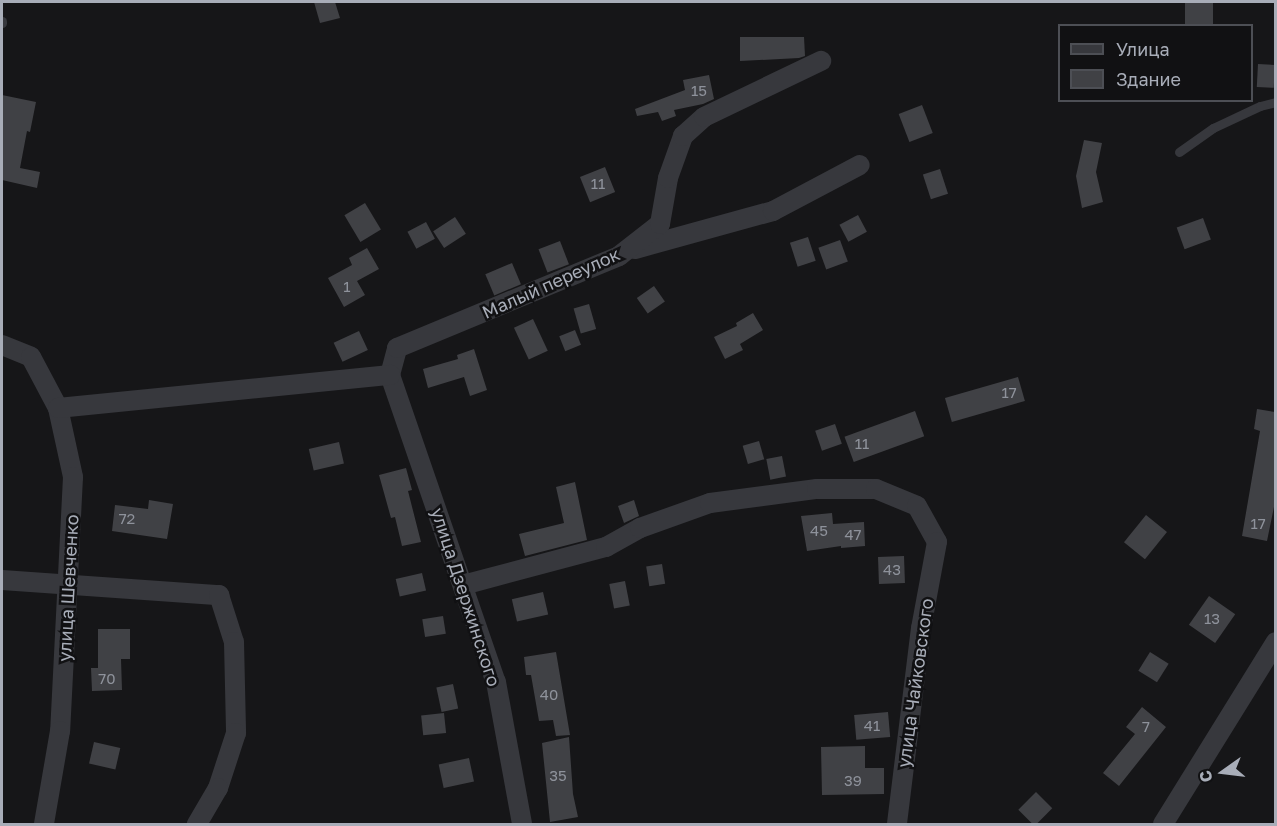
<!DOCTYPE html>
<meta charset="utf-8">
<style>
body{margin:0}
#map{position:relative;width:1277px;height:826px;overflow:hidden;background:#161618;font-family:"Golos Text",sans-serif}
div>[style]{position:absolute}
.building>*{inset:0;background:#404145;transform-origin:0 0}
.service>*{height:9px;margin:-4.5px;padding:0 4.5px;transform-origin:4.5px;border-radius:4.5px;background:#37383d}
.minor>*{height:20px;margin:-10px;padding:0 10px;transform-origin:10px;border-radius:10px;background:#37383d}
span{translate:-50% -50%;white-space:nowrap;text-align:center;line-height:1.15;-webkit-text-stroke:5px #111113;paint-order:stroke}
.number-label{font-size:15px;color:#8e929b}
.number-label span{-webkit-text-stroke-width:0}
.street-label{font-size:18px;color:#a8adb8}
.frame{position:absolute;inset:0;border:3px solid #a8adb8;pointer-events:none}
.legend{position:absolute;left:1058px;top:24px;width:195px;height:78px;box-sizing:border-box;background:#111113;border:2px solid #4d4f55;margin:0;padding:8px 10px;list-style:none;font-size:18px;color:#a8adb8}
.legend li{display:flex;align-items:center;gap:12px;height:30px}
.legend b{width:30px;border:2px solid #4d4f55}
.north{position:absolute;left:1193px;top:742px;width:60px;height:60px;-webkit-text-stroke:4px #111113;paint-order:stroke;rotate:256deg;font-size:16px;font-weight:700;line-height:24px;text-align:center;color:#a8adb8}
.north::after{content:'';display:block;margin:auto;width:21px;height:27px;background:#a8adb8;clip-path:polygon(50% 0,100% 100%,50% 72%,0 100%)}
</style>
<div id="map">
<div class="building">
<div style="clip-path:polygon(314px 2px,335px 2px,340px 18px,320px 23px)"></div>
<div style="left:1185px;top:2px;width:28px;height:24px"></div>
<div style="clip-path:polygon(740px 37px,804px 37px,805px 56px,799px 58px,740px 61px)"></div>
<div style="left:1258px;top:64px;width:17px;height:23px;rotate:3deg"></div>
<div style="clip-path:polygon(709px 75px,714px 99px,703px 104px,674px 110px,676px 116px,662px 121px,658px 112px,637px 116px,635px 109px,685px 90px,683px 80px)"></div>
<div style="clip-path:polygon(2px 95px,36px 102px,30px 132px,27px 131px,20px 168px,40px 172px,37px 188px,2px 180px)"></div>
<div style="left:922px;top:105px;width:30px;height:25px;rotate:69deg"></div>
<div style="clip-path:polygon(1084px 140px,1102px 143px,1096px 172px,1103px 202px,1082px 208px,1076px 176px)"></div>
<div style="left:605px;top:167px;width:27px;height:27px;rotate:68deg"></div>
<div style="left:940px;top:169px;width:26px;height:18px;rotate:72deg"></div>
<div style="left:365px;top:203px;width:31px;height:24px;rotate:59deg"></div>
<div style="left:858px;top:215px;width:19px;height:21px;rotate:62deg"></div>
<div style="left:455px;top:217px;width:20px;height:26px;rotate:57deg"></div>
<div style="left:1203px;top:218px;width:23px;height:28px;rotate:70deg"></div>
<div style="left:426px;top:222px;width:19px;height:21px;rotate:62deg"></div>
<div style="left:808px;top:237px;width:25px;height:19px;rotate:72deg"></div>
<div style="left:840px;top:240px;width:23px;height:23px;rotate:70deg"></div>
<div style="left:560px;top:241px;width:25px;height:23px;rotate:69deg"></div>
<div style="clip-path:polygon(367px 248px,379px 269px,357px 281px,365px 295px,344px 307px,328px 278px,352px 265px,349px 258px)"></div>
<div style="left:512px;top:263px;width:23px;height:29px;rotate:67deg"></div>
<div style="left:654px;top:286px;width:19px;height:21px;rotate:55deg"></div>
<div style="left:589px;top:304px;width:26px;height:16px;rotate:74deg"></div>
<div style="clip-path:polygon(753px 313px,763px 330px,740px 344px,743px 350px,725px 359px,714px 337px,737px 326px,736px 323px)"></div>
<div style="left:533px;top:319px;width:35px;height:21px;rotate:65deg"></div>
<div style="left:575px;top:330px;width:16px;height:17px;rotate:68deg"></div>
<div style="left:359px;top:331px;width:21px;height:28px;rotate:65deg"></div>
<div style="clip-path:polygon(474px 349px,487px 390px,470px 396px,464px 377px,428px 388px,423px 369px,458px 359px,457px 355px)"></div>
<div style="left:1018px;top:377px;width:25px;height:76px;rotate:74deg"></div>
<div style="clip-path:polygon(1257px 409px,1275px 412px,1275px 502px,1267px 541px,1242px 536px,1260px 431px,1254px 429px)"></div>
<div style="left:915px;top:411px;width:27px;height:75px;rotate:70deg"></div>
<div style="left:835px;top:424px;width:21px;height:21px;rotate:71deg"></div>
<div style="left:759px;top:441px;width:19px;height:17px;rotate:74deg"></div>
<div style="left:339px;top:442px;width:22px;height:31px;rotate:77deg"></div>
<div style="left:782px;top:456px;width:21px;height:16px;rotate:79deg"></div>
<div style="clip-path:polygon(406px 468px,412px 490px,408px 491px,421px 542px,402px 546px,395px 517px,391px 518px,379px 475px)"></div>
<div style="clip-path:polygon(575px 482px,587px 540px,525px 556px,519px 534px,564px 523px,556px 487px)"></div>
<div style="clip-path:polygon(149px 500px,173px 504px,167px 539px,112px 531px,115px 505px,148px 509px)"></div>
<div style="clip-path:polygon(634px 500px,639px 516px,624px 523px,618px 506px)"></div>
<div style="clip-path:polygon(832px 513px,833px 524px,864px 522px,865px 546px,841px 548px,841px 546px,807px 551px,801px 516px)"></div>
<div style="left:1146px;top:515px;width:27px;height:35px;rotate:39deg"></div>
<div style="left:904px;top:556px;width:27px;height:26px;rotate:88deg"></div>
<div style="left:662px;top:564px;width:20px;height:16px;rotate:81deg"></div>
<div style="left:422px;top:573px;width:18px;height:27px;rotate:77deg"></div>
<div style="left:625px;top:581px;width:25px;height:16px;rotate:79deg"></div>
<div style="left:543px;top:592px;width:23px;height:32px;rotate:77deg"></div>
<div style="left:1209px;top:596px;width:32px;height:35px;rotate:35deg"></div>
<div style="left:443px;top:616px;width:18px;height:21px;rotate:81deg"></div>
<div style="clip-path:polygon(98px 629px,130px 629px,130px 659px,121px 659px,122px 690px,92px 691px,91px 668px,98px 668px)"></div>
<div style="clip-path:polygon(556px 652px,570px 735px,556px 736px,553px 720px,539px 721px,531px 675px,526px 675px,524px 657px)"></div>
<div style="left:1150px;top:652px;width:22px;height:22px;rotate:32deg"></div>
<div style="left:453px;top:684px;width:25px;height:17px;rotate:78deg"></div>
<div style="clip-path:polygon(1142px 707px,1166px 727px,1119px 786px,1103px 773px,1135px 734px,1126px 727px)"></div>
<div style="left:888px;top:712px;width:25px;height:34px;rotate:85deg"></div>
<div style="left:444px;top:713px;width:20px;height:23px;rotate:84deg"></div>
<div style="clip-path:polygon(569px 737px,573px 794px,578px 817px,550px 822px,542px 743px)"></div>
<div style="left:94px;top:742px;width:27px;height:22px;rotate:13deg"></div>
<div style="clip-path:polygon(865px 746px,865px 768px,884px 768px,884px 794px,822px 795px,821px 747px)"></div>
<div style="left:469px;top:758px;width:24px;height:31px;rotate:78deg"></div>
<div style="left:1036px;top:792px;width:23px;height:25px;rotate:45deg"></div>
</div>
<div class="service">
<div style="left:2px;top:23px;width:2px;rotate:-90deg"></div>
<div style="left:1179px;top:152px;width:42px;rotate:-35.2deg"></div>
<div style="left:1213px;top:128px;width:52px;rotate:-25.1deg"></div>
<div style="left:1260px;top:106px;width:16px;rotate:-14deg"></div>
</div>
<div class="minor">
<div style="left:635px;top:249px;width:143px;rotate:-15.4deg"></div>
<div style="left:773px;top:211px;width:98px;rotate:-27.9deg"></div>
<div style="left:2px;top:345px;width:31px;rotate:22deg"></div>
<div style="left:31px;top:357px;width:58px;rotate:62.1deg"></div>
<div style="left:58px;top:408px;width:71px;rotate:77.7deg"></div>
<div style="left:73px;top:477px;width:254px;rotate:92.9deg"></div>
<div style="left:60px;top:731px;width:94px;rotate:99.8deg"></div>
<div style="left:390px;top:375px;width:28px;rotate:-75deg"></div>
<div style="left:397px;top:348px;width:240px;rotate:-22.5deg"></div>
<div style="left:619px;top:256px;width:52px;rotate:-38deg"></div>
<div style="left:660px;top:224px;width:47px;rotate:-80.1deg"></div>
<div style="left:668px;top:178px;width:45px;rotate:-70.3deg"></div>
<div style="left:683px;top:136px;width:28px;rotate:-42deg"></div>
<div style="left:704px;top:117px;width:130px;rotate:-25.6deg"></div>
<div style="left:390px;top:375px;width:325px;rotate:71deg"></div>
<div style="left:496px;top:682px;width:144px;rotate:79.6deg"></div>
<div style="left:58px;top:408px;width:334px;rotate:-5.7deg"></div>
<div style="left:2px;top:580px;width:218px;rotate:4deg"></div>
<div style="left:219px;top:595px;width:49px;rotate:72.3deg"></div>
<div style="left:234px;top:642px;width:91px;rotate:88.7deg"></div>
<div style="left:236px;top:733px;width:58px;rotate:108.1deg"></div>
<div style="left:218px;top:788px;width:42px;rotate:120.3deg"></div>
<div style="left:463px;top:585px;width:148px;rotate:-14.9deg"></div>
<div style="left:606px;top:547px;width:39px;rotate:-29deg"></div>
<div style="left:640px;top:528px;width:74px;rotate:-19.7deg"></div>
<div style="left:710px;top:503px;width:108px;rotate:-7.5deg"></div>
<div style="left:817px;top:489px;width:59px"></div>
<div style="left:876px;top:489px;width:44px;rotate:22.5deg"></div>
<div style="left:917px;top:506px;width:41px;rotate:60.9deg"></div>
<div style="left:937px;top:542px;width:87px;rotate:100.5deg"></div>
<div style="left:921px;top:628px;width:197px;rotate:97deg"></div>
<div style="left:1163px;top:824px;width:214px;rotate:-58.2deg"></div>
</div>
<div class="number-label">
<span style="left:699px;top:91px">15</span>
<span style="left:598px;top:184px">11</span>
<span style="left:347px;top:287px">1</span>
<span style="left:1009px;top:393px">17</span>
<span style="left:862px;top:444px">11</span>
<span style="left:127px;top:519px">72</span>
<span style="left:1258px;top:524px">17</span>
<span style="left:819px;top:531px">45</span>
<span style="left:853px;top:535px">47</span>
<span style="left:892px;top:570px">43</span>
<span style="left:1212px;top:619px">13</span>
<span style="left:107px;top:679px">70</span>
<span style="left:549px;top:695px">40</span>
<span style="left:872px;top:726px">41</span>
<span style="left:1146px;top:727px">7</span>
<span style="left:558px;top:776px">35</span>
<span style="left:853px;top:781px">39</span>
</div>
<div class="street-label">
<span style="left:551px;top:283px;rotate:-24deg">Малый переулок</span>
<span style="left:68px;top:588px;rotate:-87deg">улица Шевченко</span>
<span style="left:466px;top:597px;rotate:72deg">улица Дзержинского</span>
<span style="left:915px;top:683px;rotate:-82deg">улица Чайковского</span>
</div>
<div class="frame"></div>
<ul class="legend">
<li><b style="height:8px;background:#37383d"></b>Улица</li>
<li><b style="height:16px;background:#404145"></b>Здание</li>
</ul>
<div class="north">С</div>
</div>
